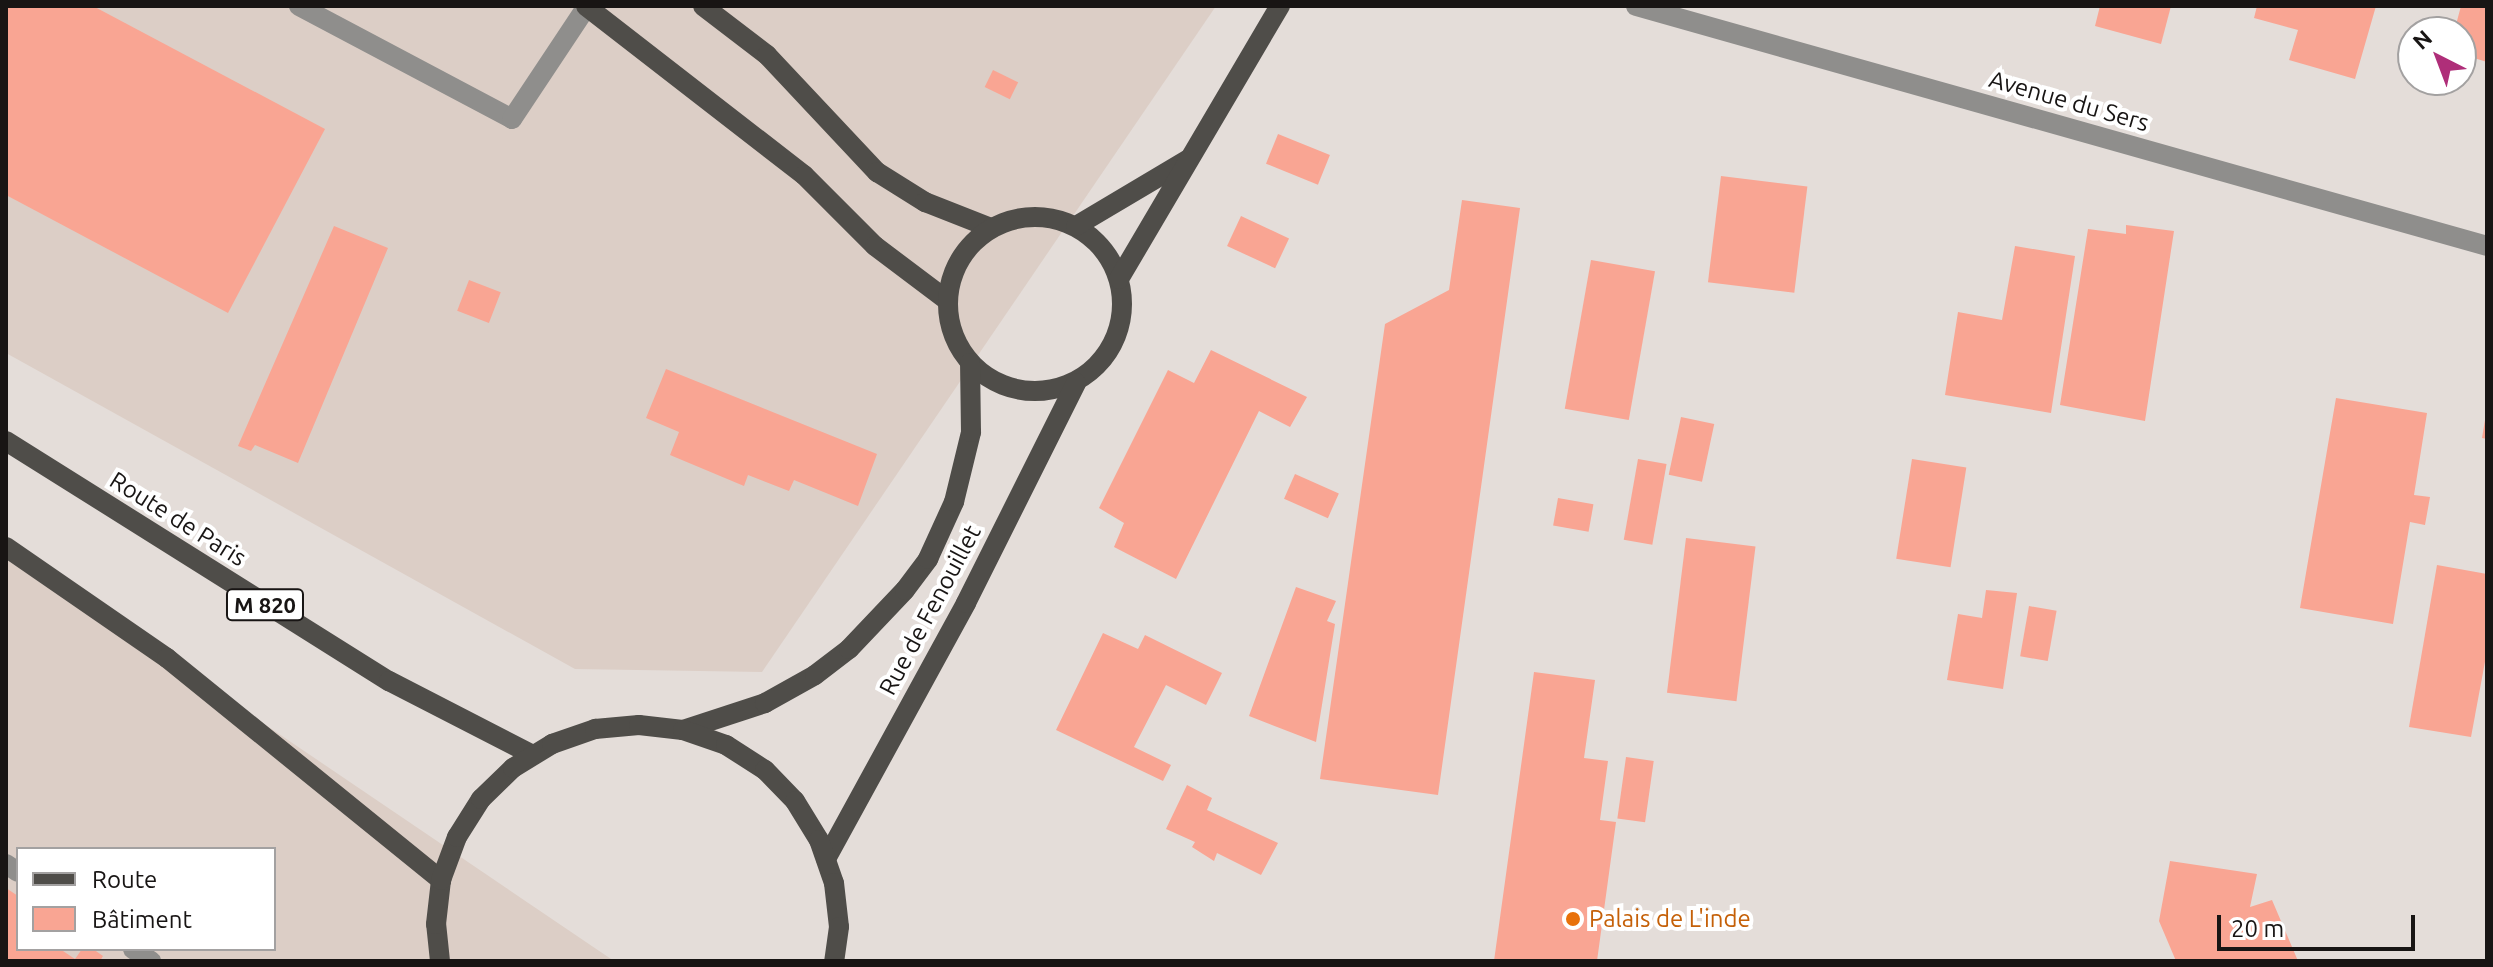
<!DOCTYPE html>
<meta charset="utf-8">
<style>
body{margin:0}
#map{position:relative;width:2493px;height:967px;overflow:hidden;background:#e4ddd9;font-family:Ubuntu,sans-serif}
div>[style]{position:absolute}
.built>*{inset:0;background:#dccec6}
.building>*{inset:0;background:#f9a593;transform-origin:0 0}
.minor>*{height:20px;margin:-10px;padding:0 10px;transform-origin:10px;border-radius:10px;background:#8f8e8c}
.major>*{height:20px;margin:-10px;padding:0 10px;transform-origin:10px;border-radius:10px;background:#4f4d49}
.major>.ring{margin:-10px;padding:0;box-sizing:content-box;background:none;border:20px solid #4f4d49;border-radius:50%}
.dots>*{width:22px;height:22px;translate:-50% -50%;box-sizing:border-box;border:4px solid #fff;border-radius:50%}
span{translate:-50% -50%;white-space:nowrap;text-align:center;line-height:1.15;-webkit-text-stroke:8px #fff;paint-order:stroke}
.shield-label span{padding:2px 6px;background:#fff;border:2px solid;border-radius:6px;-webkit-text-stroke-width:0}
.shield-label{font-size:22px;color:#181514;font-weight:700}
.street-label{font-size:24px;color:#181514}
.food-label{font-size:24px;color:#c56008}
.left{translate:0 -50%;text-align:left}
.frame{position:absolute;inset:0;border:8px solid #181514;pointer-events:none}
.legend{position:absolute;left:16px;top:847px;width:260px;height:104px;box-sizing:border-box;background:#fff;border:2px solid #a3a1a1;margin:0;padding:10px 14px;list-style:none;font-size:24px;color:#181514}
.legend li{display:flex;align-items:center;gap:16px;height:40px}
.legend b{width:40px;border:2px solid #a3a1a1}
.north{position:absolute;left:2397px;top:16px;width:80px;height:80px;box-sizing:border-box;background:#fff;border:2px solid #a3a1a1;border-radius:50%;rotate:318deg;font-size:22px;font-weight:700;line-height:32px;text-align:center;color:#181514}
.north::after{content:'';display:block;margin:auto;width:28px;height:36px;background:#af2e79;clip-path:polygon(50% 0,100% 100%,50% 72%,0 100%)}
.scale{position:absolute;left:2217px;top:915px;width:198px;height:36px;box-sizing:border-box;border:4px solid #181514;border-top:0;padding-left:10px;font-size:24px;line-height:28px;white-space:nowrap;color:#181514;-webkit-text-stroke:6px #fff;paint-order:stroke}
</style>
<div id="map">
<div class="built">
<div style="clip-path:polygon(6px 6px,1216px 6px,762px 672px,575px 669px,6px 353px)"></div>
<div style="clip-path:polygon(evenodd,6px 547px,167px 658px,614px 961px,6px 961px,6px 547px,18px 849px,274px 849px,274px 949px,18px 949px,18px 849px)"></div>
</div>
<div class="building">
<div style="clip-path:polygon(6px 6px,93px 6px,325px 129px,228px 313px,6px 195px)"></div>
<div style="clip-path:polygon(2100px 6px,2171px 6px,2161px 44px,2095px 26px)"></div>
<div style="clip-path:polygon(2257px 6px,2376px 6px,2355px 79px,2289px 60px,2298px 30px,2254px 18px)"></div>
<div style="clip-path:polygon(2461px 6px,2487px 6px,2487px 62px,2461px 54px,2461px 32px,2454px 32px)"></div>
<div style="left:993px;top:70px;width:28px;height:19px;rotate:26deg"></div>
<div style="left:1278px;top:134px;width:56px;height:32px;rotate:22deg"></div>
<div style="left:1721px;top:176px;width:87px;height:107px;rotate:7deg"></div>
<div style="clip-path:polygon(1462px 200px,1520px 208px,1438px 795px,1320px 779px,1385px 324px,1449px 290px)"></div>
<div style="left:1241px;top:216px;width:53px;height:33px;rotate:25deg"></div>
<div style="clip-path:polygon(2126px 225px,2174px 231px,2145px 421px,2060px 405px,2088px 229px,2126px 234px)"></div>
<div style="clip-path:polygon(334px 226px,388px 248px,298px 463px,255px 445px,251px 451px,238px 446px)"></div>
<div style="clip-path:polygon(2015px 246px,2075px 256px,2051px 413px,1945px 395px,1958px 312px,2002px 320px)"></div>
<div style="left:1591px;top:260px;width:65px;height:151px;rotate:10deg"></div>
<div style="left:469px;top:280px;width:34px;height:33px;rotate:21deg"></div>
<div style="clip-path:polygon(1211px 350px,1307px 397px,1290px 427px,1259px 411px,1176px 579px,1114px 547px,1124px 523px,1099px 508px,1168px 370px,1194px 383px)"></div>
<div style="clip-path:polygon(666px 369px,877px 454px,858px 506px,794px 480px,789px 491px,748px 475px,744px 486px,670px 455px,679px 432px,646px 418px)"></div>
<div style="clip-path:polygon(2336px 398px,2427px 413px,2414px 495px,2430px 497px,2425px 525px,2410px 522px,2393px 624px,2300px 608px)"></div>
<div style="left:1681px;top:417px;width:34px;height:59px;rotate:12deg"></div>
<div style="clip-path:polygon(2485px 420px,2487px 420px,2487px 439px,2482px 438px)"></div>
<div style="left:1638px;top:459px;width:29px;height:82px;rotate:10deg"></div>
<div style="left:1912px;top:459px;width:55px;height:101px;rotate:9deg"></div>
<div style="left:1295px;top:474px;width:48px;height:27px;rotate:24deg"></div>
<div style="left:1558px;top:498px;width:36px;height:28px;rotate:10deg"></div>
<div style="left:1686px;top:538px;width:70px;height:156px;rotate:7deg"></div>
<div style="clip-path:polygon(2437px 565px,2487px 574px,2487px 651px,2471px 737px,2409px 727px)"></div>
<div style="clip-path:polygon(1296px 587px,1336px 601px,1327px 621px,1335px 624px,1316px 742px,1249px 716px)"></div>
<div style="clip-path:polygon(1986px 590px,2017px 593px,2003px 689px,1947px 680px,1958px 614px,1982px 618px)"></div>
<div style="left:2029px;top:606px;width:28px;height:51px;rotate:10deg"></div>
<div style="clip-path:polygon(1103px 633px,1138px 649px,1145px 635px,1222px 673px,1206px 705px,1166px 685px,1134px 747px,1171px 765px,1163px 781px,1056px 730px)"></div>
<div style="clip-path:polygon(1534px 672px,1595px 680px,1584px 758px,1608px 761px,1600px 820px,1616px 822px,1597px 961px,1494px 961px)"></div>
<div style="left:1626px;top:757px;width:28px;height:62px;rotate:8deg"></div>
<div style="clip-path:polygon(1187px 785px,1212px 798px,1207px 810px,1278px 843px,1261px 875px,1217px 853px,1214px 861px,1192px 847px,1195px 842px,1166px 829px)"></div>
<div style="clip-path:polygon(2170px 861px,2257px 874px,2250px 907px,2272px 900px,2298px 961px,2176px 961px,2159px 921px)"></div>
<div style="clip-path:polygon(6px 888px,18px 896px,18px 949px,60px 949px,75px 959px,82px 949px,93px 949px,103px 956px,100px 961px,6px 961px)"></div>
</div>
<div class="minor">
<div style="left:299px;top:6px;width:241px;rotate:27.9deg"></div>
<div style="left:512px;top:119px;width:136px;rotate:-56.4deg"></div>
<div style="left:1636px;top:6px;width:884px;rotate:15.75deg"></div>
<div style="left:6px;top:864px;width:14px;rotate:34deg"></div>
<div style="left:133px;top:949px;width:22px;rotate:34deg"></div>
</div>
<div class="major">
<div style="left:586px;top:6px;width:276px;rotate:37.8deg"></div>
<div style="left:804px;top:175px;width:100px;rotate:45deg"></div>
<div style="left:875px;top:246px;width:91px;rotate:37deg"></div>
<div style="left:703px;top:6px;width:81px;rotate:37.4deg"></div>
<div style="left:767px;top:55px;width:161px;rotate:46.8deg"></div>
<div style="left:877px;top:172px;width:57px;rotate:32deg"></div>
<div style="left:925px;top:202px;width:71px;rotate:21.5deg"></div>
<div class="ring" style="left:948px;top:217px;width:154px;height:154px"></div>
<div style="left:1076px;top:226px;width:129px;rotate:-30.7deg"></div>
<div style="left:1119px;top:279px;width:317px;rotate:-59.5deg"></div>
<div style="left:6px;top:441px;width:452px;rotate:32.1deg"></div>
<div style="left:389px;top:681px;width:162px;rotate:27.2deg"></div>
<div style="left:6px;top:547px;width:196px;rotate:34.6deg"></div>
<div style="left:167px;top:658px;width:353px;rotate:39deg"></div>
<div style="left:683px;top:730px;width:86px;rotate:-18.2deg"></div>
<div style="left:765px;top:703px;width:57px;rotate:-29.2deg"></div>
<div style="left:815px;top:675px;width:43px;rotate:-37.4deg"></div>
<div style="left:849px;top:649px;width:81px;rotate:-46.5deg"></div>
<div style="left:905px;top:590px;width:39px;rotate:-53deg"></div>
<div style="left:928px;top:559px;width:63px;rotate:-65.5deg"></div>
<div style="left:954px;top:502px;width:72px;rotate:-76.3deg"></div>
<div style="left:971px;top:432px;width:69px;rotate:-90.8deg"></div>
<div style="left:826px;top:859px;width:292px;rotate:-61.3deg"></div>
<div style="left:966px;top:603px;width:246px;rotate:-63.4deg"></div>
<div style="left:440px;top:961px;width:37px;rotate:-96deg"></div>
<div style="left:436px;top:924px;width:44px;rotate:-83.5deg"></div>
<div style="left:441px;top:880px;width:46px;rotate:-69.6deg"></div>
<div style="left:457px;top:837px;width:45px;rotate:-57.7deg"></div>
<div style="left:481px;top:799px;width:45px;rotate:-44.1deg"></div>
<div style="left:513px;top:768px;width:46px;rotate:-31.6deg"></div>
<div style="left:552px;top:744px;width:46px;rotate:-19.2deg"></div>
<div style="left:595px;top:729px;width:44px;rotate:-5.2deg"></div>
<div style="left:639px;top:725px;width:44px;rotate:6.5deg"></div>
<div style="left:683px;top:730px;width:46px;rotate:19.2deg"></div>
<div style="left:726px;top:745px;width:46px;rotate:32.7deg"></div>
<div style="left:765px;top:770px;width:43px;rotate:45.9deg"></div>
<div style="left:795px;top:801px;width:46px;rotate:58.4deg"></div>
<div style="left:819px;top:840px;width:46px;rotate:70.8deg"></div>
<div style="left:834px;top:883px;width:44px;rotate:83.5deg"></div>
<div style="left:839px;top:927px;width:34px;rotate:98deg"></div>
</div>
<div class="dots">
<div style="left:1573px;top:919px;background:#e8710a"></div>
</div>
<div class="shield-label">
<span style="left:265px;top:605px">M 820</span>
</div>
<div class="street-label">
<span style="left:2069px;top:101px;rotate:16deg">Avenue du Sers</span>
<span style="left:178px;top:519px;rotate:32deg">Route de Paris</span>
<span style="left:930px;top:610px;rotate:-62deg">Rue de Fenouillet</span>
</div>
<div class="food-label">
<span class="left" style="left:1589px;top:919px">Palais de L'inde</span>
</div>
<div class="frame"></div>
<ul class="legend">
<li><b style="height:10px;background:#4f4d49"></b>Route</li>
<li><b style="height:22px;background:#f9a593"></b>Bâtiment</li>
</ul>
<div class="north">N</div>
<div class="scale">20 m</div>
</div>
